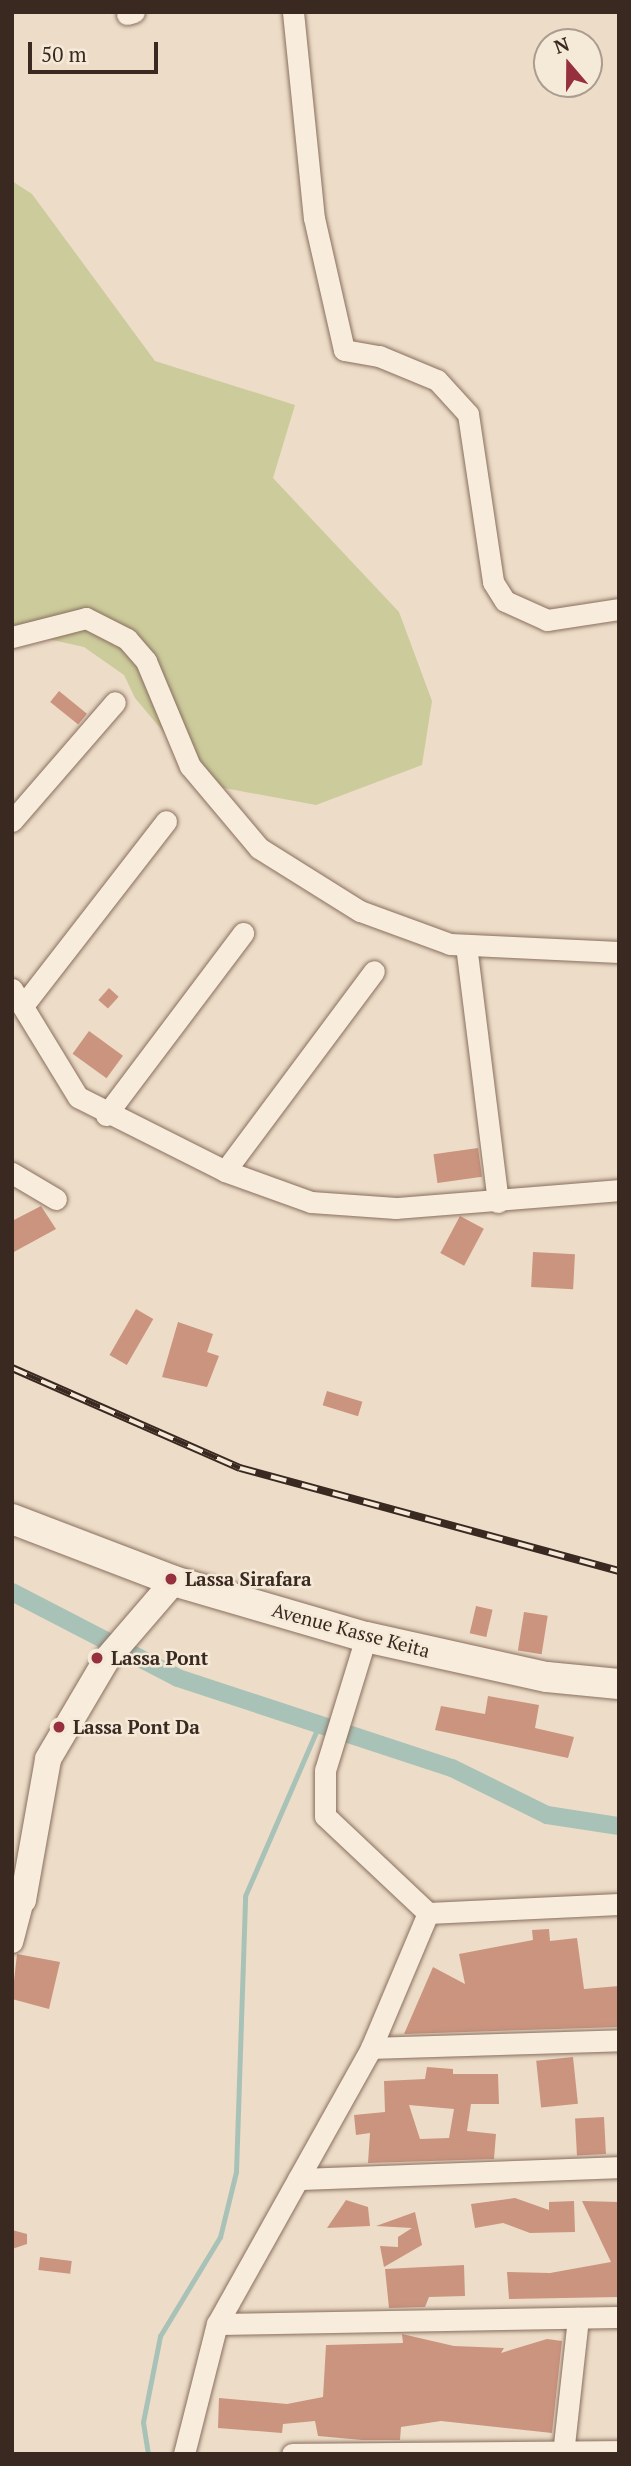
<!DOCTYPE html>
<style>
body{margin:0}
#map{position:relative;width:631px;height:2466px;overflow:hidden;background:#edddc8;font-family:"PT Serif",serif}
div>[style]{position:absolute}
.green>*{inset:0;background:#cccb9c}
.stream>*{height:5px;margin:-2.5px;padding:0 2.5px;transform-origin:2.5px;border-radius:2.5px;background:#a9c2b7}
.canal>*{height:18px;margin:-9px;padding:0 9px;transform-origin:9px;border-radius:9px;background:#a9c2b7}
.building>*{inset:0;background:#ca947f;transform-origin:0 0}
.roads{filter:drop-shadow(0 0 2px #896f5e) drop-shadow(0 0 2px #896f5e)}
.minor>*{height:21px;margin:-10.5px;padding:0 10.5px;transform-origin:10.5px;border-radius:10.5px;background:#f8ecdc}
.tertiary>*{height:26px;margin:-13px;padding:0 13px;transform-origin:13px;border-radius:13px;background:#f8ecdc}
.secondary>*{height:30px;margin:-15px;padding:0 15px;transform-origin:15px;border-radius:15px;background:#f8ecdc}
.rail>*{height:8px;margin-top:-4px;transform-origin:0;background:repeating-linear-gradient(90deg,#f5e9d8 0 16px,#3a2921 0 32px);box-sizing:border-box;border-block:2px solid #3a2921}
.dots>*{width:19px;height:19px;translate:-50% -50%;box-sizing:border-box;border:4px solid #f5e9d8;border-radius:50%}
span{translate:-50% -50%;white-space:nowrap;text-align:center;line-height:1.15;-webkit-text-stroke:5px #f5e9d8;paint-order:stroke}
.poi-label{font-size:19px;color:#3a2921;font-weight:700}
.left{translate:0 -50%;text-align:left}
.street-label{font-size:19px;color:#3a2921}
.frame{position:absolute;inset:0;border:14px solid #3a2921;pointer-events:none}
.north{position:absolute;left:533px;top:28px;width:70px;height:70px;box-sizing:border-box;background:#f5e9d8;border:2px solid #aa9c8f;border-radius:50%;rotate:340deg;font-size:19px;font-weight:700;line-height:28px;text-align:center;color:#3a2921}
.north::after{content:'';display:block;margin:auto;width:24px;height:32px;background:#962f3e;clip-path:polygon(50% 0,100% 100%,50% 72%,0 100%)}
.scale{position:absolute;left:28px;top:42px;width:130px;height:32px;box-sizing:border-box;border:4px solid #3a2921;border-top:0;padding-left:9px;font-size:21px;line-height:24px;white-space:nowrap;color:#3a2921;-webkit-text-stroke:5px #f5e9d8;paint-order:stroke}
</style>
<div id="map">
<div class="green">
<div style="clip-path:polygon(12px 181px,32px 194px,155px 361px,295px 405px,273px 478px,399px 612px,432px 701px,422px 765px,316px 805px,208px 785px,135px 698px,124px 675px,84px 647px,12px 631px)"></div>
</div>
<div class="stream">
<div style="left:148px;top:2454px;width:32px;rotate:-99deg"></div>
<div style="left:143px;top:2422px;width:88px;rotate:-78.8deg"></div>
<div style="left:160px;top:2336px;width:116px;rotate:-58.8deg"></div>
<div style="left:220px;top:2237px;width:67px;rotate:-76.2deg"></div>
<div style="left:236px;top:2172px;width:276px;rotate:-88.1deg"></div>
<div style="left:245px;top:1896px;width:186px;rotate:-66.6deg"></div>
</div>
<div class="canal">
<div style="left:12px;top:1592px;width:187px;rotate:27.4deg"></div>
<div style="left:178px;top:1678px;width:288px;rotate:18.2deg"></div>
<div style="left:452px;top:1768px;width:106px;rotate:26.3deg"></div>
<div style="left:547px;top:1815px;width:73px;rotate:8.7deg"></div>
</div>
<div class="building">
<div style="left:59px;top:691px;width:36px;height:14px;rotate:39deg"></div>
<div style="left:109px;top:988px;width:13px;height:16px;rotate:42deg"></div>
<div style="left:89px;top:1031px;width:42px;height:28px;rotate:36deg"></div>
<div style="left:478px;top:1148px;width:29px;height:45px;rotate:82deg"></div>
<div style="clip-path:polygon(41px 1206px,56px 1229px,12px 1253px,12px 1221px)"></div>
<div style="left:460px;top:1216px;width:27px;height:42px;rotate:28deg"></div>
<div style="left:533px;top:1252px;width:42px;height:35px;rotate:3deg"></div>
<div style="left:136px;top:1309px;width:20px;height:53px;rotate:30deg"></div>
<div style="clip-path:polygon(178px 1322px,213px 1334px,207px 1352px,219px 1356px,207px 1387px,162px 1377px)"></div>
<div style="left:327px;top:1391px;width:37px;height:15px;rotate:17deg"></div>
<div style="left:476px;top:1606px;width:17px;height:28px;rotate:13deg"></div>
<div style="left:524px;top:1612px;width:24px;height:39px;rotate:9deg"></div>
<div style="clip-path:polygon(488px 1696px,539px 1705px,535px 1728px,574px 1737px,568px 1758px,435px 1730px,441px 1706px,485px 1714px)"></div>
<div style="clip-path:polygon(549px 1929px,550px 1941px,577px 1938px,584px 1989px,619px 1986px,619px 2027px,404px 2034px,433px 1967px,465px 1984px,459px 1954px,533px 1940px,532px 1930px)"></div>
<div style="clip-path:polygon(17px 1954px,60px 1962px,49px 2009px,12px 1999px)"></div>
<div style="left:573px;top:2057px;width:47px;height:37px;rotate:84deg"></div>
<div style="clip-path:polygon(evenodd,427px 2067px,453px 2069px,453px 2074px,498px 2074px,499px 2104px,471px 2104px,467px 2131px,496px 2134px,494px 2159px,368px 2163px,370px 2133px,356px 2135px,354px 2115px,385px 2112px,384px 2081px,425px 2079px,427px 2067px,409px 2105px,454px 2109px,449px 2138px,420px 2139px,409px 2105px)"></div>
<div style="left:604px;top:2117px;width:37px;height:29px;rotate:87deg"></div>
<div style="clip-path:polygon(515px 2198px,549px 2210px,549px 2202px,574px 2201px,575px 2232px,530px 2233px,503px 2223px,475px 2228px,471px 2204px)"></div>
<div style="clip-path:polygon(346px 2200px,368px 2207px,370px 2226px,327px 2228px)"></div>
<div style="clip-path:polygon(582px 2201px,619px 2202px,619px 2297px,509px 2299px,507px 2272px,550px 2273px,611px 2262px)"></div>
<div style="clip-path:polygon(415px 2212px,422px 2245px,384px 2267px,380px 2246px,398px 2247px,398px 2237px,412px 2228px,376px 2226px)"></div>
<div style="clip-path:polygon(12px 2230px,27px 2234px,27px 2244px,12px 2249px)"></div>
<div style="left:40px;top:2257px;width:32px;height:13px;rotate:7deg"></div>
<div style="clip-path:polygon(464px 2265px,465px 2296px,429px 2297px,425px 2307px,389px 2308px,385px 2269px)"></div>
<div style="clip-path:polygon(402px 2334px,454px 2346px,504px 2348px,501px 2353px,547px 2339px,562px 2341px,552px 2433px,441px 2421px,401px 2427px,400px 2440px,362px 2440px,318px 2436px,315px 2421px,283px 2424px,282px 2433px,218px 2428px,219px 2398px,287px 2404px,323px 2397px,326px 2345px,403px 2343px)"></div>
</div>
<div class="roads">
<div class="minor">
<div style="left:293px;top:12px;width:207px;rotate:84.2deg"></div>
<div style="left:314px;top:218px;width:135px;rotate:77.2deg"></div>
<div style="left:344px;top:350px;width:36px;rotate:10deg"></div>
<div style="left:379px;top:356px;width:63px;rotate:22.5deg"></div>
<div style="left:437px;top:380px;width:46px;rotate:47.6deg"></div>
<div style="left:468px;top:414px;width:170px;rotate:81.5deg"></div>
<div style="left:493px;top:582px;width:22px;rotate:58deg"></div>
<div style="left:505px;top:601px;width:46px;rotate:24.3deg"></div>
<div style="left:547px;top:620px;width:73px;rotate:-8.7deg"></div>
<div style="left:127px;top:14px;width:7px;rotate:-16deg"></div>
<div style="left:12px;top:637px;width:76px;rotate:-14.4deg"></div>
<div style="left:86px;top:618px;width:46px;rotate:27.1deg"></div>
<div style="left:127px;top:639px;width:29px;rotate:49deg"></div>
<div style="left:146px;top:661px;width:114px;rotate:67.3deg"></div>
<div style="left:190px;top:766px;width:107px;rotate:49.9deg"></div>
<div style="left:259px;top:848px;width:119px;rotate:32deg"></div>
<div style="left:360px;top:911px;width:96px;rotate:20.1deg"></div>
<div style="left:450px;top:944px;width:169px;rotate:2.7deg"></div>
<div style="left:12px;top:821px;width:157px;rotate:-49.1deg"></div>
<div style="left:466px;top:945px;width:259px;rotate:82.9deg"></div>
<div style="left:12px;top:989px;width:127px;rotate:58.6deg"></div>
<div style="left:78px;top:1097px;width:165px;rotate:26.7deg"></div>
<div style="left:225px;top:1171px;width:91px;rotate:19.8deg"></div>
<div style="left:311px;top:1202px;width:85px;rotate:4deg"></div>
<div style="left:396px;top:1208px;width:224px;rotate:-4.6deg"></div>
<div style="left:25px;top:1003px;width:230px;rotate:-52.2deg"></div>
<div style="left:106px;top:1115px;width:228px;rotate:-53deg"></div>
<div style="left:225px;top:1171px;width:249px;rotate:-53.3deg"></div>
<div style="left:12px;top:1173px;width:51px;rotate:30.6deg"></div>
<div style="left:366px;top:1637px;width:139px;rotate:107.1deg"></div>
<div style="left:325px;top:1770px;width:46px;rotate:90deg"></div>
<div style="left:325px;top:1816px;width:141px;rotate:43.3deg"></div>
<div style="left:428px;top:1913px;width:191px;rotate:-2.7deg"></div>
<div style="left:12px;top:1942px;width:43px;rotate:-75.3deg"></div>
<div style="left:371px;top:2048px;width:248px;rotate:-1.8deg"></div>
<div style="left:298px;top:2179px;width:321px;rotate:-2.1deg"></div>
<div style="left:217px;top:2324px;width:402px;rotate:-1deg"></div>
<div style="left:184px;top:2454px;width:134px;rotate:-75.8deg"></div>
<div style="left:217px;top:2324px;width:316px;rotate:-60.8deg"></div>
<div style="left:371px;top:2048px;width:147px;rotate:-67.1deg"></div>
<div style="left:292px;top:2454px;width:327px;rotate:-0.5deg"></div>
<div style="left:563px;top:2454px;width:137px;rotate:-83.7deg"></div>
</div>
<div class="tertiary">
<div style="left:12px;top:1898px;width:11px;rotate:10deg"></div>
<div style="left:23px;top:1900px;width:143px;rotate:-79.9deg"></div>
<div style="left:48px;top:1759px;width:116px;rotate:-59.5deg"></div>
<div style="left:107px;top:1659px;width:103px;rotate:-49.3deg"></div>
</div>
<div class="secondary">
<div style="left:12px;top:1519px;width:173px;rotate:20.9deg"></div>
<div style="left:174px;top:1581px;width:200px;rotate:16.3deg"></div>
<div style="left:366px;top:1637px;width:185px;rotate:12.5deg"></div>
<div style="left:547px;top:1677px;width:72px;rotate:5.6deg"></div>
</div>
</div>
<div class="rail">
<div style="left:12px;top:1368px;width:249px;rotate:23.7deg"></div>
<div style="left:240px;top:1468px;width:393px;rotate:15.2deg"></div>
</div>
<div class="dots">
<div style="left:171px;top:1579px;background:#962f3e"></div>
<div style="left:97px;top:1658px;background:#962f3e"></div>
<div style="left:59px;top:1727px;background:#962f3e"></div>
</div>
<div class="poi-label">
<span class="left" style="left:185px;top:1579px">Lassa Sirafara</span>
<span class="left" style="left:111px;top:1658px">Lassa Pont</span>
<span class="left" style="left:73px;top:1727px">Lassa Pont Da</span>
</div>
<div class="street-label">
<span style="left:351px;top:1630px;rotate:15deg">Avenue Kasse Keita</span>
</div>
<div class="frame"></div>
<div class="north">N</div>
<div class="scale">50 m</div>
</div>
